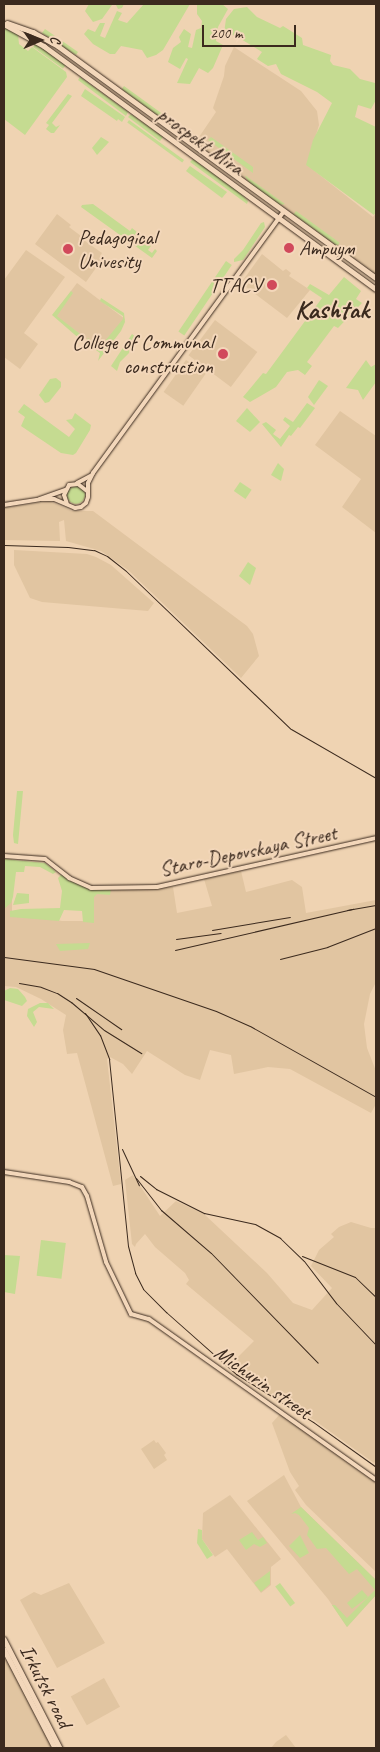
<!DOCTYPE html>
<meta charset="utf-8">
<style>
body{margin:0}
#map{position:relative;width:380px;height:1752px;overflow:hidden;background:#efd3b2;font-family:Caveat,sans-serif}
div>[style]{position:absolute}
.built>*{inset:0;background:#e1c5a1;transform-origin:0 0}
.green>*{inset:0;background:#c5db91;transform-origin:0 0}
.round{border-radius:50%}
.roads{filter:drop-shadow(0 0 1px #3b2a1e) drop-shadow(0 0 1px #3b2a1e)}
.secondary>*{height:4px;margin:-2px;padding:0 2px;transform-origin:2px;border-radius:2px;background:#f3d7ba}
.primary>*{height:4.5px;margin:-2.25px;padding:0 2.25px;transform-origin:2.25px;border-radius:2.25px;background:#f3d7ba}
.rail>*{height:1px;margin:-0.5px;padding:0 0.5px;transform-origin:0.5px;border-radius:0.5px;background:#3b2a1e}
.dots>*{width:14px;height:14px;translate:-50% -50%;box-sizing:border-box;border:2px solid #f3d7ba;border-radius:50%}
span{translate:-50% -50%;white-space:nowrap;text-align:center;line-height:1.15;-webkit-text-stroke:4px #f3d7ba;paint-order:stroke}
.street-label{font-size:21px;color:#3b2a1e}
.poi-label{font-size:21px;color:#3b2a1e}
.left{translate:0 -50%;text-align:left}
.right{translate:-100% -50%;text-align:right}
.district-label{font-size:26px;color:#3b2a1e;font-weight:700}
.frame{position:absolute;inset:0;border:5px solid #3b2a1e;pointer-events:none}
.north{position:absolute;left:15px;top:15px;width:50px;height:50px;-webkit-text-stroke:4px #f3d7ba;paint-order:stroke;rotate:89deg;font-size:14px;font-weight:700;line-height:20px;text-align:center;color:#3b2a1e}
.north::after{content:'';display:block;margin:auto;width:18px;height:22px;background:#3b2a1e;clip-path:polygon(50% 0,100% 100%,50% 72%,0 100%)}
.scale{position:absolute;left:202px;top:25px;width:94px;height:22px;box-sizing:border-box;border:2px solid #3b2a1e;border-top:0;padding-left:6px;font-size:15px;line-height:18px;white-space:nowrap;color:#3b2a1e;-webkit-text-stroke:4px #f3d7ba;paint-order:stroke}
</style>
<div id="map">
<div class="built">
<div style="clip-path:polygon(234px 47px,301px 91px,317px 111px,319px 125px,307px 165px,373px 217px,376px 213px,376px 275px,195px 143px,216px 112px,213px 108px,224px 76px,225px 66px)"></div>
<div style="clip-path:polygon(57px 214px,71px 225px,69px 227px,85px 239px,85px 241px,102px 253px,100px 256px,103px 258px,86px 282px,35px 244px)"></div>
<div style="clip-path:polygon(26px 250px,65px 277px,24px 333px,38px 344px,20px 369px,4px 357px,4px 280px)"></div>
<div style="clip-path:polygon(262px 254px,283px 271px,286px 269px,291px 273px,289px 276px,310px 290px,287px 318px,241px 283px)"></div>
<div style="left:77px;top:283px;width:60px;height:39px;rotate:37deg"></div>
<div style="left:215px;top:320px;width:53px;height:44px;rotate:37deg"></div>
<div style="left:186px;top:360px;width:24px;height:39px;rotate:35deg"></div>
<div style="clip-path:polygon(340px 411px,376px 436px,376px 533px,342px 507px,361px 479px,315px 445px)"></div>
<div style="clip-path:polygon(49px 501px,72px 511px,93px 511px,247px 626px,253px 634px,259px 656px,241px 678px,128px 570px,101px 551px,66px 541px,64px 520px,59px 522px,60px 541px,4px 540px,4px 508px)"></div>
<div style="clip-path:polygon(14px 550px,87px 554px,96px 557px,111px 565px,154px 603px,148px 611px,42px 602px,30px 598px,14px 565px)"></div>
<div style="clip-path:polygon(4px 859px,12px 859px,12px 912px,62px 921px,91px 921px,92px 889px,173px 887px,177px 913px,212px 906px,204px 879px,241px 871px,246px 892px,292px 880px,302px 887px,306px 913px,376px 900px,376px 982px,370px 994px,364px 1024px,367px 1048px,376px 1071px,376px 1104px,371px 1113px,290px 1069px,268px 1067px,234px 1074px,231px 1055px,210px 1050px,200px 1080px,185px 1075px,147px 1051px,132px 1074px,123px 1064px,110px 1057px,107px 1059px,121px 1184px,113px 1186px,77px 1053px,67px 1054px,63px 1030px,66px 1015px,41px 999px,16px 987px,4px 986px)"></div>
<div style="clip-path:polygon(133px 1175px,160px 1216px,176px 1201px,204px 1214px,267px 1273px,293px 1303px,312px 1310px,332px 1288px,311px 1266px,319px 1250px,334px 1237px,331px 1234px,339px 1227px,351px 1222px,371px 1228px,376px 1228px,376px 1461px,374px 1463px,314px 1420px,254px 1385px,229px 1366px,254px 1341px,186px 1284px,189px 1280px,185px 1273px,155px 1247px,145px 1234px,136px 1244px,135px 1247px,132px 1244px,125px 1180px)"></div>
<div style="clip-path:polygon(280px 1414px,376px 1482px,376px 1572px,306px 1505px,295px 1490px,299px 1486px,290px 1472px,272px 1423px)"></div>
<div style="clip-path:polygon(154px 1440px,156px 1443px,158px 1442px,166px 1453px,164px 1455px,167px 1460px,154px 1469px,141px 1449px)"></div>
<div style="clip-path:polygon(284px 1475px,301px 1507px,376px 1580px,376px 1595px,347px 1627px,328px 1599px,247px 1501px)"></div>
<div style="clip-path:polygon(230px 1495px,281px 1559px,271px 1567px,271px 1585px,261px 1593px,227px 1549px,215px 1557px,202px 1539px,203px 1513px)"></div>
<div style="clip-path:polygon(69px 1583px,105px 1643px,57px 1668px,20px 1600px,34px 1592px,41px 1595px)"></div>
<div style="clip-path:polygon(4px 1654px,22px 1690px,53px 1748px,4px 1748px)"></div>
<div style="left:104px;top:1678px;width:33px;height:38px;rotate:61deg"></div>
<div style="clip-path:polygon(286px 1735px,296px 1748px,271px 1748px,276px 1742px)"></div>
</div>
<div class="green">
<div style="clip-path:polygon(89px 4px,124px 4px,122px 8px,118px 9px,116px 5px,112px 5px,102px 19px,93px 22px,85px 11px)"></div>
<div style="clip-path:polygon(144px 4px,190px 4px,163px 50px,156px 55px,147px 58px,142px 50px,121px 46px,115px 54px,110px 54px,93px 44px,84px 34px,88px 29px,95px 32px,100px 23px,105px 23px,100px 36px,105px 38px,117px 11px,122px 13px,118px 20px,127px 23px)"></div>
<div style="clip-path:polygon(197px 4px,222px 4px,228px 9px,218px 27px,216px 41px,223px 45px,213px 68px,208px 73px,199px 68px,190px 84px,177px 83px,188px 59px,186px 58px,180px 69px,168px 62px,173px 48px,181px 42px,179px 37px,184px 29px,191px 34px,188px 47px,192px 48px,196px 30px,201px 28px,202px 21px,197px 14px)"></div>
<div style="clip-path:polygon(247px 7px,257px 17px,280px 28px,283px 26px,302px 38px,303px 45px,331px 55px,330px 61px,333px 65px,350px 69px,360px 79px,375px 83px,376px 100px,371px 109px,358px 105px,355px 117px,376px 127px,376px 212px,374px 215px,306px 165px,313px 140px,332px 103px,317px 92px,281px 74px,276px 64px,268px 66px,257px 59px,262px 52px,236px 36px,224px 33px,226px 19px,234px 9px)"></div>
<div style="clip-path:polygon(4px 28px,18px 34px,19px 44px,28px 51px,32px 47px,66px 72px,67px 77px,25px 135px,4px 119px)"></div>
<div style="clip-path:polygon(45px 29px,78px 52px,76px 55px,42px 33px)"></div>
<div style="left:36px;top:43px;width:37px;height:5px;rotate:36deg"></div>
<div style="clip-path:polygon(80px 77px,128px 112px,126px 116px,78px 80px)"></div>
<div style="left:124px;top:86px;width:49px;height:4px;rotate:36deg"></div>
<div style="clip-path:polygon(85px 89px,125px 117px,122px 122px,118px 119px,117px 121px,81px 96px)"></div>
<div style="clip-path:polygon(68px 94px,72px 96px,52px 123px,56px 127px,60px 125px,54px 133px,51px 133px,46px 129px,49px 125px,46px 123px)"></div>
<div style="clip-path:polygon(131px 114px,163px 137px,160px 141px,128px 117px)"></div>
<div style="left:129px;top:120px;width:68px;height:3px;rotate:36deg"></div>
<div style="clip-path:polygon(101px 137px,109px 142px,97px 155px,92px 148px)"></div>
<div style="clip-path:polygon(211px 137px,253px 167px,253px 173px,208px 140px)"></div>
<div style="clip-path:polygon(193px 159px,240px 193px,248px 201px,247px 204px,190px 162px)"></div>
<div style="clip-path:polygon(190px 166px,227px 192px,222px 198px,186px 171px)"></div>
<div style="clip-path:polygon(245px 176px,246px 176px,285px 204px,280px 205px,249px 183px)"></div>
<div style="clip-path:polygon(93px 204px,130px 231px,132px 228px,137px 232px,135px 235px,151px 246px,148px 250px,152px 253px,155px 249px,157px 251px,152px 258px,81px 207px,82px 205px)"></div>
<div style="left:296px;top:211px;width:54px;height:4px;rotate:36deg"></div>
<div style="clip-path:polygon(264px 222px,265px 227px,243px 260px,234px 262px,234px 259px,243px 250px,261px 223px)"></div>
<div style="left:226px;top:261px;width:7px;height:85px;rotate:34deg"></div>
<div style="clip-path:polygon(344px 277px,361px 291px,356px 299px,362px 303px,338px 328px,334px 326px,307px 362px,312px 366px,305px 375px,298px 370px,287px 372px,276px 387px,250px 402px,243px 397px,263px 373px,266px 374px,322px 298px,307px 288px,310px 284px,329px 295px)"></div>
<div style="clip-path:polygon(71px 291px,73px 293px,57px 316px,84px 337px,82px 341px,52px 315px)"></div>
<div style="clip-path:polygon(101px 298px,124px 313px,125px 322px,121px 331px,98px 361px,100px 353px,85px 342px,88px 338px,100px 347px,123px 319px,123px 316px,100px 301px)"></div>
<div style="clip-path:polygon(132px 334px,137px 338px,130px 344px,129px 353px,120px 362px,117px 371px,111px 366px)"></div>
<div style="clip-path:polygon(366px 360px,371px 367px,376px 364px,376px 382px,363px 400px,358px 390px,346px 388px)"></div>
<div style="clip-path:polygon(56px 378px,61px 382px,61px 387px,49px 402px,45px 403px,39px 395px,50px 379px)"></div>
<div style="clip-path:polygon(319px 380px,328px 386px,314px 405px,308px 397px)"></div>
<div style="clip-path:polygon(307px 403px,315px 408px,300px 428px,298px 427px,291px 436px,289px 435px,281px 447px,262px 424px,266px 422px,276px 430px,273px 434px,280px 439px,290px 426px,283px 420px,285px 417px,293px 422px)"></div>
<div style="clip-path:polygon(24px 404px,69px 437px,75px 429px,66px 420px,72px 419px,75px 413px,91px 425px,90px 430px,76px 453px,73px 455px,61px 453px,21px 426px,25px 417px,18px 412px)"></div>
<div style="clip-path:polygon(247px 408px,260px 422px,250px 432px,236px 421px)"></div>
<div style="clip-path:polygon(278px 463px,284px 469px,281px 481px,271px 475px)"></div>
<div style="left:240px;top:482px;width:14px;height:11px;rotate:34deg"></div>
<div class="round" style="left:67px;top:486px;width:18px;height:18px"></div>
<div style="clip-path:polygon(248px 562px,256px 568px,250px 585px,239px 576px)"></div>
<div style="clip-path:polygon(17px 791px,23px 791px,18px 844px,14px 843px,13px 835px)"></div>
<div style="clip-path:polygon(4px 859px,45px 863px,56px 872px,53px 874px,40px 867px,25px 866px,24px 872px,16px 872px,13px 897px,11px 903px,4px 909px)"></div>
<div style="clip-path:polygon(62px 874px,90px 889px,111px 889px,110px 895px,97px 894px,94px 897px,94px 923px,83px 922px,82px 911px,64px 910px,59px 921px,10px 917px,10px 911px,21px 909px,60px 908px,62px 891px,58px 878px)"></div>
<div style="clip-path:polygon(17px 893px,29px 894px,29px 903px,13px 905px)"></div>
<div style="clip-path:polygon(90px 943px,88px 949px,60px 951px,56px 944px)"></div>
<div style="clip-path:polygon(10px 988px,18px 989px,25px 997px,27px 1001px,22px 1006px,4px 1000px,4px 991px)"></div>
<div style="clip-path:polygon(40px 1003px,48px 1003px,54px 1009px,39px 1007px,33px 1012px,37px 1022px,34px 1027px,27px 1016px,28px 1009px)"></div>
<div style="left:41px;top:1240px;width:25px;height:36px;rotate:7deg"></div>
<div style="clip-path:polygon(4px 1255px,20px 1256px,15px 1294px,4px 1292px)"></div>
<div style="clip-path:polygon(301px 1507px,376px 1580px,376px 1595px,347px 1627px,332px 1605px,335px 1605px,347px 1618px,375px 1590px,357px 1569px,349px 1574px,326px 1548px,317px 1549px,307px 1535px,309px 1528px,299px 1515px,295px 1513px,291px 1514px)"></div>
<div style="clip-path:polygon(198px 1529px,202px 1530px,202px 1539px,213px 1555px,207px 1559px,197px 1543px)"></div>
<div style="clip-path:polygon(252px 1532px,258px 1540px,263px 1537px,267px 1543px,260px 1547px,254px 1544px,246px 1550px,239px 1540px)"></div>
<div style="clip-path:polygon(300px 1535px,309px 1553px,300px 1558px,289px 1546px)"></div>
<div style="clip-path:polygon(270px 1571px,270px 1584px,261px 1592px,254px 1583px)"></div>
<div style="left:280px;top:1583px;width:25px;height:6px;rotate:53deg"></div>
<div style="clip-path:polygon(362px 1590px,368px 1597px,352px 1609px,347px 1603px)"></div>
</div>
<div class="roads">
<div class="secondary">
<div style="left:77px;top:483px;width:15px;rotate:-28deg"></div>
<div style="left:40px;top:499px;width:14px"></div>
<div style="left:54px;top:499px;width:23px;rotate:23deg"></div>
<div style="left:75px;top:508px;width:6px;rotate:-9deg"></div>
<div style="left:81px;top:507px;width:6px;rotate:-39deg"></div>
<div style="left:86px;top:503px;width:6px;rotate:-72deg"></div>
<div style="left:88px;top:497px;width:14px;rotate:-90deg"></div>
<div style="left:88px;top:483px;width:11px;rotate:-63deg"></div>
<div style="left:93px;top:473px;width:324px;rotate:-53.9deg"></div>
<div style="left:67px;top:504px;width:9px;rotate:-108deg"></div>
<div style="left:64px;top:495px;width:11px;rotate:-63deg"></div>
<div style="left:69px;top:485px;width:9px;rotate:-6deg"></div>
<div style="left:78px;top:484px;width:11px;rotate:38deg"></div>
<div style="left:4px;top:505px;width:36px;rotate:-9deg"></div>
<div style="left:40px;top:499px;width:27px;rotate:-20deg"></div>
<div style="left:4px;top:856px;width:41px;rotate:4.2deg"></div>
<div style="left:45px;top:859px;width:31px;rotate:38deg"></div>
<div style="left:69px;top:878px;width:24px;rotate:24deg"></div>
<div style="left:91px;top:888px;width:66px;rotate:-0.9deg"></div>
<div style="left:157px;top:887px;width:224px;rotate:-12.6deg"></div>
<div style="left:4px;top:1172px;width:66px;rotate:8.7deg"></div>
<div style="left:69px;top:1182px;width:14px;rotate:21deg"></div>
<div style="left:82px;top:1187px;width:10px;rotate:61deg"></div>
<div style="left:87px;top:1196px;width:69px;rotate:73.9deg"></div>
<div style="left:106px;top:1262px;width:58px;rotate:64.3deg"></div>
<div style="left:131px;top:1314px;width:19px;rotate:16deg"></div>
<div style="left:149px;top:1319px;width:278px;rotate:35.3deg"></div>
</div>
<div class="primary">
<div style="left:7px;top:23px;width:28px;rotate:19deg"></div>
<div style="left:33px;top:32px;width:29px;rotate:29deg"></div>
<div style="left:58px;top:46px;width:394px;rotate:36.1deg"></div>
<div style="left:4px;top:24px;width:46px;rotate:28.8deg"></div>
<div style="left:44px;top:46px;width:411px;rotate:36.2deg"></div>
<div style="left:4px;top:1639px;width:123px;rotate:62.8deg"></div>
<div style="left:4px;top:1649px;width:111px;rotate:62.7deg"></div>
</div>
</div>
<div class="rail">
<div style="left:4px;top:545px;width:64px;rotate:1.8deg"></div>
<div style="left:68px;top:547px;width:26px;rotate:7deg"></div>
<div style="left:94px;top:550px;width:14px;rotate:25deg"></div>
<div style="left:107px;top:556px;width:24px;rotate:38deg"></div>
<div style="left:126px;top:571px;width:228px;rotate:43.8deg"></div>
<div style="left:291px;top:729px;width:98px;rotate:30deg"></div>
<div style="left:347px;top:910px;width:29px;rotate:-10deg"></div>
<div style="left:212px;top:930px;width:79px;rotate:-9.5deg"></div>
<div style="left:176px;top:939px;width:45px;rotate:-7.6deg"></div>
<div style="left:175px;top:950px;width:183px;rotate:-13deg"></div>
<div style="left:4px;top:957px;width:91px;rotate:7.6deg"></div>
<div style="left:94px;top:969px;width:129px;rotate:19deg"></div>
<div style="left:216px;top:1011px;width:37px;rotate:24deg"></div>
<div style="left:250px;top:1026px;width:145px;rotate:29.4deg"></div>
<div style="left:280px;top:959px;width:49px;rotate:-14.3deg"></div>
<div style="left:327px;top:947px;width:53px;rotate:-21.2deg"></div>
<div style="left:19px;top:983px;width:22px;rotate:10deg"></div>
<div style="left:41px;top:987px;width:17px;rotate:21deg"></div>
<div style="left:57px;top:993px;width:17px;rotate:33deg"></div>
<div style="left:71px;top:1002px;width:43px;rotate:40.3deg"></div>
<div style="left:104px;top:1030px;width:44px;rotate:31.9deg"></div>
<div style="left:76px;top:998px;width:55px;rotate:34.6deg"></div>
<div style="left:85px;top:1013px;width:27px;rotate:56deg"></div>
<div style="left:100px;top:1035px;width:26px;rotate:69deg"></div>
<div style="left:109px;top:1059px;width:188px;rotate:84.2deg"></div>
<div style="left:128px;top:1246px;width:28px;rotate:75deg"></div>
<div style="left:135px;top:1273px;width:18px;rotate:63deg"></div>
<div style="left:143px;top:1289px;width:33px;rotate:45deg"></div>
<div style="left:166px;top:1312px;width:94px;rotate:41.5deg"></div>
<div style="left:236px;top:1374px;width:91px;rotate:31.9deg"></div>
<div style="left:313px;top:1422px;width:77px;rotate:35.5deg"></div>
<div style="left:122px;top:1149px;width:40px;rotate:65deg"></div>
<div style="left:140px;top:1176px;width:21px;rotate:39deg"></div>
<div style="left:156px;top:1189px;width:54px;rotate:26.6deg"></div>
<div style="left:204px;top:1213px;width:52px;rotate:12.2deg"></div>
<div style="left:255px;top:1224px;width:29px;rotate:29deg"></div>
<div style="left:280px;top:1238px;width:33px;rotate:44deg"></div>
<div style="left:304px;top:1261px;width:53px;rotate:52.7deg"></div>
<div style="left:336px;top:1303px;width:58px;rotate:46.4deg"></div>
<div style="left:136px;top:1178px;width:41px;rotate:52deg"></div>
<div style="left:161px;top:1210px;width:66px;rotate:40.7deg"></div>
<div style="left:211px;top:1253px;width:153px;rotate:45.8deg"></div>
<div style="left:302px;top:1256px;width:57px;rotate:21.6deg"></div>
<div style="left:355px;top:1277px;width:29px;rotate:44deg"></div>
</div>
<div class="dots">
<div style="left:289px;top:248px;background:#d1495b"></div>
<div style="left:68px;top:249px;background:#d1495b"></div>
<div style="left:272px;top:285px;background:#d1495b"></div>
<div style="left:223px;top:354px;background:#d1495b"></div>
</div>
<div class="street-label">
<span style="left:201px;top:141px;rotate:36deg">prospekt Mira</span>
<span style="left:248px;top:851px;rotate:-12deg">Staro-Depovskaya Street</span>
<span style="left:263px;top:1382px;rotate:35deg">Michurin street</span>
<span style="left:46px;top:1686px;rotate:63deg">Irkutsk road</span>
</div>
<div class="poi-label">
<span class="left" style="left:78px;top:249px">Pedagogical<br>Univesity</span>
<span class="left" style="left:299px;top:248px">Атриум</span>
<span class="right" style="left:262px;top:285px">ТГАСУ</span>
<span class="right" style="left:213px;top:354px">College of Communal<br>construction</span>
</div>
<div class="district-label">
<span style="left:332px;top:310px">Kashtak</span>
</div>
<div class="frame"></div>
<div class="north">С</div>
<div class="scale">200 m</div>
</div>
